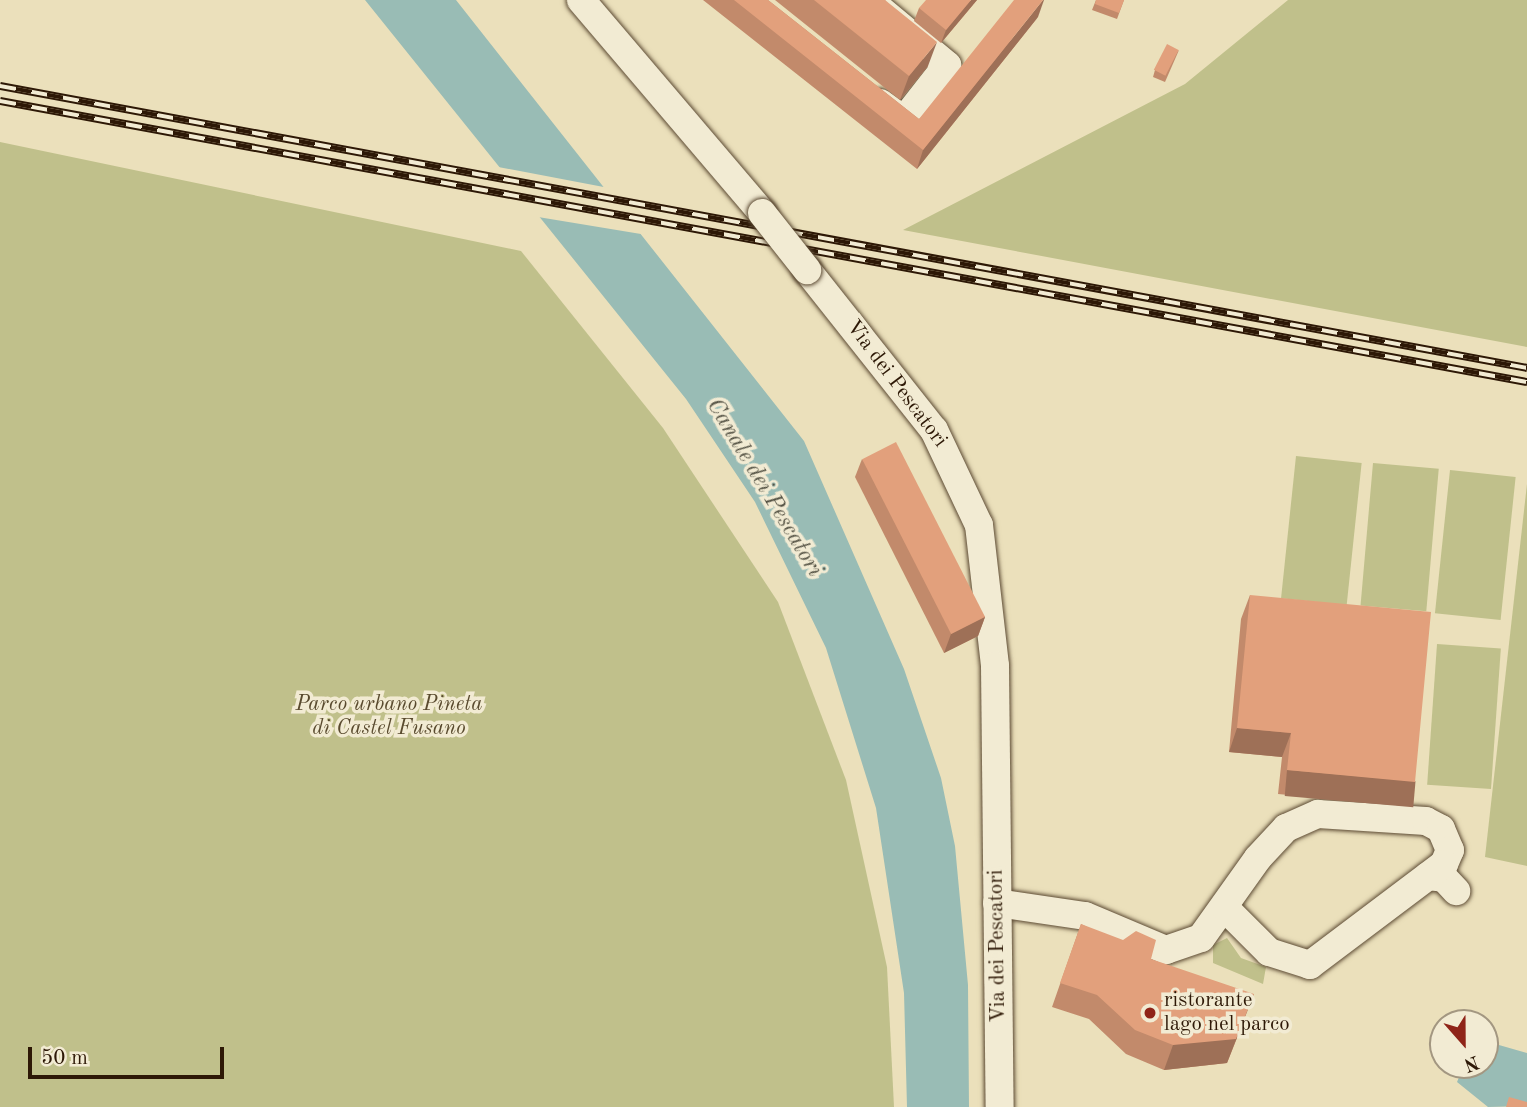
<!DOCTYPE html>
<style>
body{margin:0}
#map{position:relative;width:1527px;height:1107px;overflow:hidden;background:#ebe0bb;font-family:"Old Standard TT",serif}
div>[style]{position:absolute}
.green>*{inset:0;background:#c0c08b;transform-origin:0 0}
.water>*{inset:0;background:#99bcb5}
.pier>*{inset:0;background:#ebe0bb}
.roads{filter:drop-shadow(0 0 2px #5c4a33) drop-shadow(0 0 2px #5c4a33)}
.minor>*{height:28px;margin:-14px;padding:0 14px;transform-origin:14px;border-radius:14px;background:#f2ebd3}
.rail>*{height:8px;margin-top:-4px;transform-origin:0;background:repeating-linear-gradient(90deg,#f2ebd3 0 16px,#2d1806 0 32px);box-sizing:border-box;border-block:2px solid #2d1806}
.bridges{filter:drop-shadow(0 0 2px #5c4a33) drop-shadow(0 0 2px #5c4a33)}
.minor-bridge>*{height:28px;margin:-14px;padding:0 14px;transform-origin:14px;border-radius:14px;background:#f2ebd3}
.wall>*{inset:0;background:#c28a6b}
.shaded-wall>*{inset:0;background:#9e7057;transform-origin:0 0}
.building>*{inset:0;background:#e2a07c;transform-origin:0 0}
.dots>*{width:19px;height:19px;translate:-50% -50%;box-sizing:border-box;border:4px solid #f2ebd3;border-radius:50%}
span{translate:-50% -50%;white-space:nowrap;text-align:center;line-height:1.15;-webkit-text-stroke:7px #f2ebd3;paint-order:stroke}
.street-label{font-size:21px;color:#2d1806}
.park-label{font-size:21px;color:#594a2e;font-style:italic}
.poi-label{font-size:21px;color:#2d1806}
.left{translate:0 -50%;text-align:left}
.water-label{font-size:23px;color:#535143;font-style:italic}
.north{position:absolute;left:1429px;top:1009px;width:70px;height:70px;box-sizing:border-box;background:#f2ebd3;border:2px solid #a39781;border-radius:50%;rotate:159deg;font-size:19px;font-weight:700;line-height:28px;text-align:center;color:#2d1806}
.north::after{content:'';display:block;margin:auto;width:24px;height:32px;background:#8f2418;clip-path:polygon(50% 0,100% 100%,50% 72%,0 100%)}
.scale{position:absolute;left:28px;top:1047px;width:196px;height:32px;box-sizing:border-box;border:4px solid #2d1806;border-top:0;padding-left:9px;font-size:21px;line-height:24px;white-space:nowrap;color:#2d1806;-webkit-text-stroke:5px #f2ebd3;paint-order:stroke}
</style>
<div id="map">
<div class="green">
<div style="clip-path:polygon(1288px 0,1527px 0,1527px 347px,903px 230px,1185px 84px)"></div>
<div style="clip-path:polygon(0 142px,521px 251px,663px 428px,778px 602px,846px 780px,887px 967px,894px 1107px,0 1107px)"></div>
<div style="left:1296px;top:456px;width:66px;height:143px;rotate:6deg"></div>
<div style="left:1373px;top:463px;width:66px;height:143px;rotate:5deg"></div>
<div style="left:1450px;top:470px;width:66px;height:144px;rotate:6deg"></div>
<div style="clip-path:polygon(1527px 484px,1527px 866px,1485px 857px)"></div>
<div style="left:1437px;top:644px;width:64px;height:141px;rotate:4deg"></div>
<div style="clip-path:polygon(1227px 938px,1241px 958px,1266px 967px,1263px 984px,1213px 963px,1213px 945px)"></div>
</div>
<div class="water">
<div style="clip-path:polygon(365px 0,456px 0,804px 441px,904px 669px,941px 778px,955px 846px,968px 985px,969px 1107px,907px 1107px,904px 993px,876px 808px,826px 648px,755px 502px,686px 399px)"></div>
<div style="clip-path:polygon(1485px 1041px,1527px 1053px,1527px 1106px,1488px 1107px,1457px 1082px,1464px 1065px,1485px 1065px)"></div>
</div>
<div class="pier">
<div style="clip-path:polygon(493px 166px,609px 188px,647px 235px,532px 216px)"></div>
</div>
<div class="roads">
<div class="minor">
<div style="left:581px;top:0;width:280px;rotate:49.6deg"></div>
<div style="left:869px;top:0;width:102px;rotate:39.8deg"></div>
<div style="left:947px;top:65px;width:70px;rotate:128deg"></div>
<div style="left:904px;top:120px;width:29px;rotate:-144deg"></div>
<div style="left:807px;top:270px;width:204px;rotate:51.6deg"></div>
<div style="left:934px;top:430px;width:105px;rotate:64.7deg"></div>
<div style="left:979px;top:525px;width:142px;rotate:83.5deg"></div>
<div style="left:995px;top:666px;width:441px;rotate:89.4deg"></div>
<div style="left:1428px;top:876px;width:16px;rotate:7deg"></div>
<div style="left:1444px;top:878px;width:18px;rotate:47deg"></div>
<div style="left:997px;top:903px;width:89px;rotate:8.4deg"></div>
<div style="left:1085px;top:916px;width:88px;rotate:22.8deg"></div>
<div style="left:1166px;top:950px;width:37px;rotate:-19deg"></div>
<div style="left:1201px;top:938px;width:98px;rotate:-54.5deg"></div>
<div style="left:1258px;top:858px;width:41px;rotate:-47deg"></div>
<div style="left:1286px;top:828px;width:35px;rotate:-24deg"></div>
<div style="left:1318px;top:814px;width:108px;rotate:3.7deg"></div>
<div style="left:1426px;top:821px;width:17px;rotate:28deg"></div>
<div style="left:1441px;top:829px;width:23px;rotate:67deg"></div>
<div style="left:1450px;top:850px;width:15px;rotate:113deg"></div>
<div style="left:1444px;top:864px;width:168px;rotate:143deg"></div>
<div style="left:1310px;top:965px;width:43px;rotate:-162.4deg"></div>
<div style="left:1269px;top:952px;width:61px;rotate:-135deg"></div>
</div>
</div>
<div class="rail">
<div style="left:0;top:86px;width:1553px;rotate:10.46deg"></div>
<div style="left:0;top:101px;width:1553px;rotate:10.43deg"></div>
</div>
<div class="bridges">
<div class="minor-bridge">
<div style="left:762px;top:213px;width:73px;rotate:51.7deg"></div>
</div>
</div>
<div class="wall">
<div style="clip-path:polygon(703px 0,768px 0,919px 119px,1038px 17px,917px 169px)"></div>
<div style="clip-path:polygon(775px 0,885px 0,928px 66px,900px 100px)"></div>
<div style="clip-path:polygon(977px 0,941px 43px,914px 21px,919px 8px)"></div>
<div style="clip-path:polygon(1096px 0,1124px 0,1117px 19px,1092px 10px)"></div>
<div style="clip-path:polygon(1179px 50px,1165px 82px,1153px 77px,1155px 70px)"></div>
<div style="clip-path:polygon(862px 459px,985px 617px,978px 636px,944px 653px,855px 477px)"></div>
<div style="clip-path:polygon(1250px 595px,1415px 782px,1406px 806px,1278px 794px,1282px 757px,1229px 752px,1241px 619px)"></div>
<div style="clip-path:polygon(1081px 924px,1151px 959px,1245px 1018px,1227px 1063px,1164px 1070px,1126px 1054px,1089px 1019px,1052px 1007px)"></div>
</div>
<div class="shaded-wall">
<div style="clip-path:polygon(971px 0,977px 0,941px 43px,946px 30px)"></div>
<div style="clip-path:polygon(1043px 0,1044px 0,1038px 17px,917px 169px,923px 150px)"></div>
<div style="clip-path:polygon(937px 42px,928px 66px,900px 100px,909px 76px)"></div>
<div style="clip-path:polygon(985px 617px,978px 636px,944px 653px,951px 634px)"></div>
<div style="clip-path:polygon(1237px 728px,1291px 733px,1282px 757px,1229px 752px)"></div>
<div style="left:1287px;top:770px;width:129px;height:26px;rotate:5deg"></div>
<div style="clip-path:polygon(1254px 994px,1227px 1063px,1164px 1070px,1173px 1045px)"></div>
</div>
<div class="building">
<div style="clip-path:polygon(734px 0,768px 0,919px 119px,1014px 0,1043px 0,923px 150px)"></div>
<div style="clip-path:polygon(814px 0,885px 0,937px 42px,909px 76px)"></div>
<div style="clip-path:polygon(926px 0,971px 0,946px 30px,919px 8px)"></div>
<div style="clip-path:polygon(1096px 0,1124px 0,1119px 13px,1095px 4px)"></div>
<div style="left:1167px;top:44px;width:13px;height:29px;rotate:27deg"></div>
<div style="left:896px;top:442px;width:196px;height:38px;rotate:63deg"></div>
<div style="clip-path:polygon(1250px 595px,1431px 612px,1415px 782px,1287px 770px,1291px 733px,1237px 728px)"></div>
<div style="clip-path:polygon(1081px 924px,1123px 940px,1136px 931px,1156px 940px,1151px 959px,1254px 994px,1236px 1039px,1173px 1045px,1135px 1030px,1097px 995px,1060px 983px)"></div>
<div style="clip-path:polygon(1509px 1097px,1527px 1102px,1527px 1107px,1506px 1107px)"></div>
</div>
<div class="dots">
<div style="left:1150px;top:1013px;background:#8f2418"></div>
</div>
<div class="street-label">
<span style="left:896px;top:384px;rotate:53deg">Via dei Pescatori</span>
<span style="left:998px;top:946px;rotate:-91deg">Via dei Pescatori</span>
</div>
<div class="park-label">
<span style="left:389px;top:717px">Parco urbano Pineta<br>di Castel Fusano</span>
</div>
<div class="poi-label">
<span class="left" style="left:1164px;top:1013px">ristorante<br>lago nel parco</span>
</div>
<div class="water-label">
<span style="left:764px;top:488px;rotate:59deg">Canale dei Pescatori</span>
</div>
<div class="north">N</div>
<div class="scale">50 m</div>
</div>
